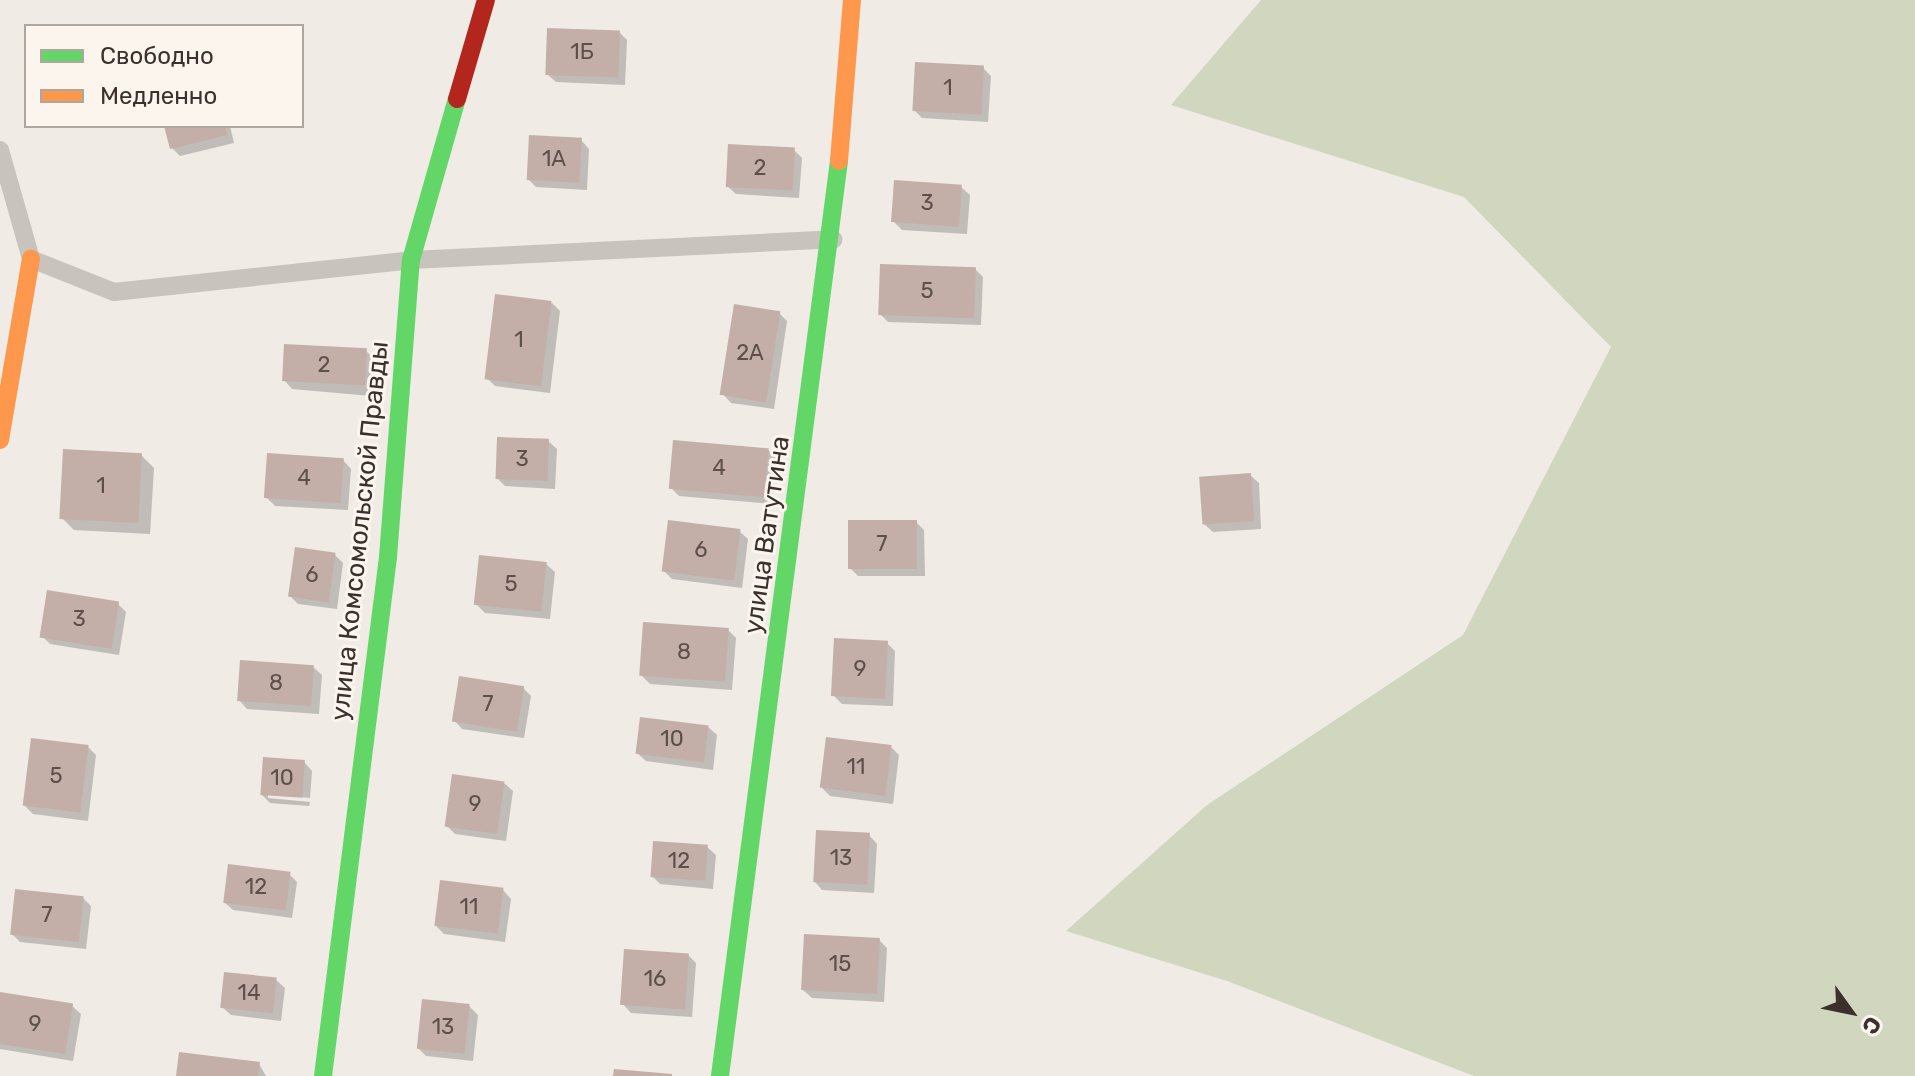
<!DOCTYPE html>
<meta charset="utf-8">
<style>
body{margin:0}
#map{position:relative;width:1915px;height:1076px;overflow:hidden;background:#f0ebe5;font-family:Rubik,sans-serif}
div>[style]{position:absolute}
.green>*{inset:0;background:#d1d6bf}
.shadow>*{inset:0;background:#0003}
.building>*{inset:0;background:#c3afa7;transform-origin:0 0}
.lane>*{height:18px;margin:-9px;padding:0 9px;transform-origin:9px;border-radius:9px;background:#c9c3be}
.fast>*{height:18px;margin:-9px;padding:0 9px;transform-origin:9px;border-radius:9px;background:#63d668}
.slow>*{height:18px;margin:-9px;padding:0 9px;transform-origin:9px;border-radius:9px;background:#ff974d}
.jam>*{height:18px;margin:-9px;padding:0 9px;transform-origin:9px;border-radius:9px;background:#b3261e}
span{translate:-50% -50%;white-space:nowrap;text-align:center;line-height:1.15;-webkit-text-stroke:6px #fbf5ee;paint-order:stroke}
.number-label{font-size:22px;color:#5d504a}
.number-label span{-webkit-text-stroke-width:0}
.street-label{font-size:26px;color:#3b302b}
.legend{position:absolute;left:24px;top:24px;width:280px;height:104px;box-sizing:border-box;background:#fbf5ee;border:2px solid #aea6a0;margin:0;padding:10px 14px;list-style:none;font-size:24px;color:#3b302b}
.legend li{display:flex;align-items:center;gap:16px;height:40px}
.legend b{width:40px;border:2px solid #aea6a0}
.north{position:absolute;left:1811px;top:972px;width:80px;height:80px;-webkit-text-stroke:6px #fbf5ee;paint-order:stroke;rotate:123deg;font-size:22px;font-weight:700;line-height:32px;text-align:center;color:#3b302b}
.north::after{content:'';display:block;margin:auto;width:28px;height:36px;background:#3b302b;clip-path:polygon(50% 0,100% 100%,50% 72%,0 100%)}
</style>
<div id="map">
<div class="green">
<div style="clip-path:polygon(1261px 0,1915px 0,1915px 1076px,1474px 1076px,1227px 981px,1066px 931px,1207px 805px,1463px 635px,1611px 347px,1464px 197px,1171px 105px)"></div>
</div>
<div class="shadow">
<div style="clip-path:polygon(619px 32px,627px 40px,625px 85px,556px 82px,547px 74px)"></div>
<div style="clip-path:polygon(983px 68px,991px 76px,988px 122px,922px 118px,914px 110px)"></div>
<div style="clip-path:polygon(166px 126px,230px 126px,234px 143px,180px 156px,172px 148px)"></div>
<div style="clip-path:polygon(581px 140px,589px 149px,587px 190px,536px 187px,528px 179px)"></div>
<div style="clip-path:polygon(794px 150px,802px 158px,799px 198px,736px 194px,727px 186px)"></div>
<div style="clip-path:polygon(961px 187px,970px 195px,967px 234px,902px 230px,893px 221px)"></div>
<div style="clip-path:polygon(975px 269px,983px 277px,981px 325px,888px 322px,880px 314px)"></div>
<div style="clip-path:polygon(552px 303px,560px 311px,550px 393px,495px 386px,487px 378px)"></div>
<div style="clip-path:polygon(779px 313px,787px 321px,774px 409px,731px 403px,723px 394px)"></div>
<div style="clip-path:polygon(366px 351px,375px 359px,371px 396px,292px 389px,284px 380px)"></div>
<div style="clip-path:polygon(548px 441px,557px 449px,555px 489px,505px 486px,497px 478px)"></div>
<div style="clip-path:polygon(768px 450px,776px 458px,772px 504px,679px 496px,671px 488px)"></div>
<div style="clip-path:polygon(141px 455px,154px 468px,150px 534px,74px 530px,62px 518px)"></div>
<div style="clip-path:polygon(343px 460px,351px 469px,348px 510px,275px 506px,266px 497px)"></div>
<div style="clip-path:polygon(1250px 475px,1259px 483px,1261px 529px,1213px 532px,1204px 524px)"></div>
<div style="clip-path:polygon(916px 522px,924px 530px,925px 576px,858px 576px,850px 568px)"></div>
<div style="clip-path:polygon(739px 531px,748px 539px,742px 588px,672px 579px,664px 571px)"></div>
<div style="clip-path:polygon(335px 555px,343px 563px,337px 609px,298px 604px,290px 596px)"></div>
<div style="clip-path:polygon(546px 564px,555px 572px,550px 619px,485px 613px,477px 605px)"></div>
<div style="clip-path:polygon(118px 604px,126px 612px,119px 655px,50px 644px,42px 636px)"></div>
<div style="clip-path:polygon(728px 630px,736px 638px,732px 690px,650px 684px,642px 676px)"></div>
<div style="clip-path:polygon(887px 643px,895px 651px,893px 706px,842px 704px,833px 695px)"></div>
<div style="clip-path:polygon(313px 667px,322px 675px,319px 714px,247px 709px,239px 700px)"></div>
<div style="clip-path:polygon(523px 688px,531px 696px,524px 738px,462px 729px,454px 720px)"></div>
<div style="clip-path:polygon(708px 727px,717px 735px,713px 770px,646px 761px,637px 753px)"></div>
<div style="clip-path:polygon(88px 747px,96px 755px,88px 821px,33px 814px,25px 806px)"></div>
<div style="clip-path:polygon(891px 747px,899px 755px,893px 804px,830px 796px,822px 788px)"></div>
<div style="clip-path:polygon(304px 762px,312px 771px,310px 798px,268px 794px,268px 798px,310px 802px,309px 806px,270px 803px,262px 795px)"></div>
<div style="clip-path:polygon(504px 783px,513px 791px,506px 841px,455px 834px,447px 826px)"></div>
<div style="clip-path:polygon(869px 835px,877px 844px,874px 893px,822px 890px,814px 881px)"></div>
<div style="clip-path:polygon(707px 847px,716px 855px,713px 889px,660px 884px,652px 876px)"></div>
<div style="clip-path:polygon(289px 874px,297px 882px,292px 918px,233px 910px,224px 902px)"></div>
<div style="clip-path:polygon(503px 890px,511px 899px,505px 942px,444px 934px,436px 926px)"></div>
<div style="clip-path:polygon(83px 898px,91px 906px,86px 949px,20px 942px,12px 934px)"></div>
<div style="clip-path:polygon(879px 940px,887px 948px,884px 1002px,812px 998px,803px 990px)"></div>
<div style="clip-path:polygon(688px 955px,696px 963px,692px 1017px,631px 1013px,623px 1004px)"></div>
<div style="clip-path:polygon(276px 980px,285px 988px,281px 1021px,231px 1015px,222px 1007px)"></div>
<div style="clip-path:polygon(0 994px,72px 1006px,81px 1014px,73px 1061px,0 1049px)"></div>
<div style="clip-path:polygon(469px 1006px,478px 1015px,473px 1061px,426px 1056px,418px 1048px)"></div>
<div style="clip-path:polygon(259px 1064px,266px 1076px,178px 1076px)"></div>
</div>
<div class="building">
<div style="left:547px;top:28px;width:73px;height:47px;rotate:2deg"></div>
<div style="left:915px;top:62px;width:69px;height:49px;rotate:3deg"></div>
<div style="clip-path:polygon(164px 126px,225px 126px,227px 135px,170px 149px)"></div>
<div style="left:529px;top:135px;width:53px;height:45px;rotate:3deg"></div>
<div style="left:728px;top:144px;width:67px;height:43px;rotate:3deg"></div>
<div style="left:894px;top:180px;width:68px;height:42px;rotate:4deg"></div>
<div style="left:880px;top:264px;width:96px;height:51px;rotate:2deg"></div>
<div style="left:495px;top:294px;width:57px;height:86px;rotate:7deg"></div>
<div style="left:734px;top:304px;width:47px;height:92px;rotate:9deg"></div>
<div style="left:284px;top:344px;width:83px;height:37px;rotate:3deg"></div>
<div style="left:497px;top:437px;width:52px;height:42px;rotate:2deg"></div>
<div style="left:673px;top:440px;width:96px;height:49px;rotate:5deg"></div>
<div style="left:63px;top:449px;width:79px;height:70px;rotate:3deg"></div>
<div style="left:267px;top:453px;width:77px;height:45px;rotate:4deg"></div>
<div style="left:1251px;top:473px;width:48px;height:52px;rotate:86deg"></div>
<div style="left:668px;top:520px;width:73px;height:52px;rotate:7deg"></div>
<div style="left:848px;top:520px;width:69px;height:49px"></div>
<div style="left:295px;top:547px;width:41px;height:50px;rotate:8deg"></div>
<div style="left:479px;top:555px;width:68px;height:50px;rotate:6deg"></div>
<div style="left:47px;top:590px;width:73px;height:48px;rotate:9deg"></div>
<div style="left:643px;top:622px;width:86px;height:54px;rotate:4deg"></div>
<div style="left:834px;top:638px;width:54px;height:58px;rotate:3deg"></div>
<div style="left:240px;top:660px;width:74px;height:41px;rotate:4deg"></div>
<div style="left:459px;top:676px;width:66px;height:46px;rotate:9deg"></div>
<div style="left:640px;top:717px;width:69px;height:37px;rotate:7deg"></div>
<div style="left:826px;top:737px;width:66px;height:51px;rotate:7deg"></div>
<div style="left:31px;top:738px;width:58px;height:68px;rotate:7deg"></div>
<div style="left:263px;top:757px;width:42px;height:38px;rotate:4deg"></div>
<div style="left:452px;top:774px;width:53px;height:53px;rotate:8deg"></div>
<div style="left:816px;top:830px;width:54px;height:52px;rotate:3deg"></div>
<div style="left:653px;top:841px;width:55px;height:36px;rotate:4deg"></div>
<div style="left:228px;top:864px;width:63px;height:39px;rotate:7deg"></div>
<div style="left:440px;top:880px;width:64px;height:46px;rotate:7deg"></div>
<div style="left:15px;top:889px;width:69px;height:46px;rotate:6deg"></div>
<div style="left:804px;top:934px;width:76px;height:56px;rotate:3deg"></div>
<div style="left:624px;top:949px;width:65px;height:56px;rotate:4deg"></div>
<div style="left:224px;top:972px;width:53px;height:36px;rotate:6deg"></div>
<div style="left:0;top:992px;width:74px;height:51px;rotate:9deg"></div>
<div style="left:422px;top:999px;width:48px;height:50px;rotate:6deg"></div>
<div style="clip-path:polygon(179px 1052px,260px 1062px,258px 1076px,176px 1076px)"></div>
<div style="clip-path:polygon(614px 1069px,672px 1074px,672px 1076px,613px 1076px)"></div>
</div>
<div class="lane">
<div style="left:0;top:150px;width:113px;rotate:74.1deg"></div>
<div style="left:31px;top:259px;width:89px;rotate:21.7deg"></div>
<div style="left:114px;top:292px;width:299px;rotate:-6.1deg"></div>
<div style="left:411px;top:260px;width:423px;rotate:-2.8deg"></div>
</div>
<div class="fast">
<div style="left:323px;top:1076px;width:523px;rotate:-82.86deg"></div>
<div style="left:388px;top:557px;width:298px;rotate:-85.6deg"></div>
<div style="left:411px;top:260px;width:167px;rotate:-74.1deg"></div>
<div style="left:720px;top:1076px;width:923px;rotate:-82.59deg"></div>
</div>
<div class="slow">
<div style="left:839px;top:161px;width:162px;rotate:-85.4deg"></div>
<div style="left:0;top:440px;width:184px;rotate:-80.3deg"></div>
</div>
<div class="jam">
<div style="left:457px;top:99px;width:103px;rotate:-73.7deg"></div>
</div>
<div class="number-label">
<span style="left:582px;top:52px">1Б</span>
<span style="left:948px;top:88px">1</span>
<span style="left:554px;top:159px">1А</span>
<span style="left:760px;top:168px">2</span>
<span style="left:927px;top:203px">3</span>
<span style="left:927px;top:291px">5</span>
<span style="left:519px;top:340px">1</span>
<span style="left:750px;top:353px">2А</span>
<span style="left:324px;top:365px">2</span>
<span style="left:522px;top:459px">3</span>
<span style="left:719px;top:468px">4</span>
<span style="left:304px;top:478px">4</span>
<span style="left:101px;top:486px">1</span>
<span style="left:882px;top:544px">7</span>
<span style="left:701px;top:550px">6</span>
<span style="left:312px;top:575px">6</span>
<span style="left:511px;top:584px">5</span>
<span style="left:79px;top:619px">3</span>
<span style="left:684px;top:652px">8</span>
<span style="left:860px;top:669px">9</span>
<span style="left:276px;top:683px">8</span>
<span style="left:488px;top:704px">7</span>
<span style="left:672px;top:739px">10</span>
<span style="left:856px;top:767px">11</span>
<span style="left:56px;top:776px">5</span>
<span style="left:282px;top:778px">10</span>
<span style="left:475px;top:804px">9</span>
<span style="left:841px;top:858px">13</span>
<span style="left:679px;top:861px">12</span>
<span style="left:256px;top:887px">12</span>
<span style="left:469px;top:907px">11</span>
<span style="left:47px;top:915px">7</span>
<span style="left:840px;top:964px">15</span>
<span style="left:655px;top:979px">16</span>
<span style="left:249px;top:993px">14</span>
<span style="left:35px;top:1024px">9</span>
<span style="left:443px;top:1027px">13</span>
</div>
<div class="street-label">
<span style="left:360px;top:531px;rotate:-84deg">улица Комсомольской Правды</span>
<span style="left:767px;top:535px;rotate:-82deg">улица Ватутина</span>
</div>
<ul class="legend">
<li><b style="height:10px;background:#63d668"></b>Свободно</li>
<li><b style="height:10px;background:#ff974d"></b>Медленно</li>
</ul>
<div class="north">С</div>
</div>
